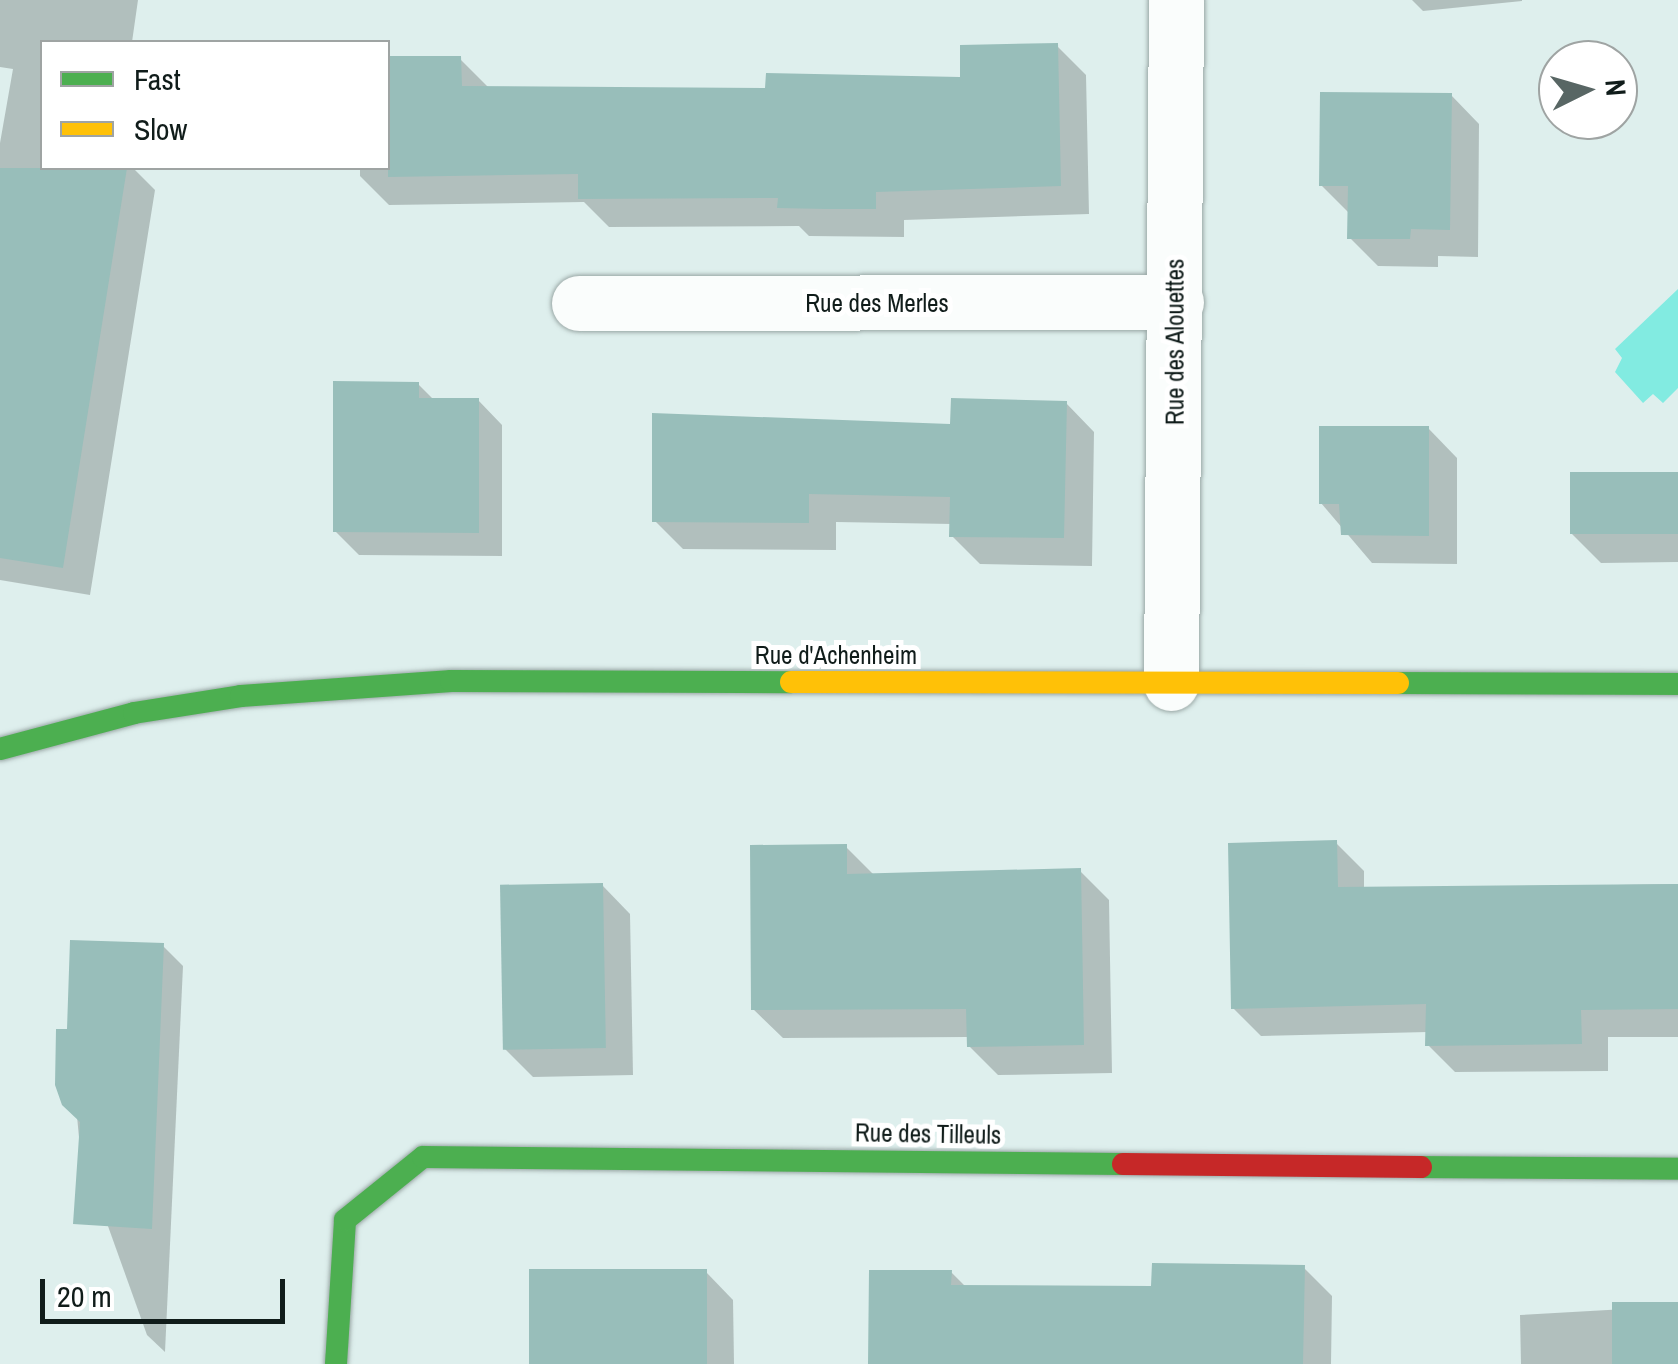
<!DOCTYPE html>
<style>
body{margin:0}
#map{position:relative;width:1678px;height:1364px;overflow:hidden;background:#deefed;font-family:"Archivo Narrow",sans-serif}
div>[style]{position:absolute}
.water>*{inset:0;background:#82ebe1}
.shadow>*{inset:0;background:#0003}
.building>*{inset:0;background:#98beba;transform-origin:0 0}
.roads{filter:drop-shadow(0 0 2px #9aa8a6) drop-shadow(0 0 2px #9aa8a6)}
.street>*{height:55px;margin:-27.5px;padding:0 27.5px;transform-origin:27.5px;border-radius:27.5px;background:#fafdfc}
.fast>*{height:22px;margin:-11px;padding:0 11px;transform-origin:11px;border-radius:11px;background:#4caf50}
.slow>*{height:22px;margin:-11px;padding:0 11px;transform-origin:11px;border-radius:11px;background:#ffc107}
.jam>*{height:22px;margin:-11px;padding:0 11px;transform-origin:11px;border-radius:11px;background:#c62828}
span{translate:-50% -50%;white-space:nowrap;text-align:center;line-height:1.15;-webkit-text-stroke:10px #fff;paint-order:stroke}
.street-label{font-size:25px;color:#101c1a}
.legend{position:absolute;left:40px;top:40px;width:350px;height:130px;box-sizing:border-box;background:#fff;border:2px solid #9fa4a3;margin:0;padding:12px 18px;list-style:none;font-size:30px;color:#101c1a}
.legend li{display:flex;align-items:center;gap:20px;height:50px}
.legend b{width:50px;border:2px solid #9fa4a3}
.north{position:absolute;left:1538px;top:40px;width:100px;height:100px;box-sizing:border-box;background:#fff;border:2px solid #9fa4a3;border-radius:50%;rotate:85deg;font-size:28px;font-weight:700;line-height:40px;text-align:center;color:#101c1a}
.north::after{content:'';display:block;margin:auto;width:35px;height:45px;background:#586664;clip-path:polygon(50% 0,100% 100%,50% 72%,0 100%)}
.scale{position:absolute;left:40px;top:1279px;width:245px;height:45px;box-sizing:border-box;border:5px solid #101c1a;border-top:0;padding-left:12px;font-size:30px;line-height:35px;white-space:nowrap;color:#101c1a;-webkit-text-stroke:8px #fff;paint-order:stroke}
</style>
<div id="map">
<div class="water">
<div style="clip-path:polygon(1678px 289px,1678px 388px,1663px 403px,1653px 394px,1643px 403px,1615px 372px,1622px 358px,1615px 349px)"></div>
</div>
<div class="shadow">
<div style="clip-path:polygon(0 0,138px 0,132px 42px,42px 42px,42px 168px,133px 168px,155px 190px,90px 595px,0 580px,0 143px,13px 69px,0 67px)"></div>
<div style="clip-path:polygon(1412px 0,1522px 0,1522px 1px,1423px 11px)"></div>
<div style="clip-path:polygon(1057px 46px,1086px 75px,1089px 214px,904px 220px,904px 237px,809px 236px,799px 226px,609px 227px,584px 202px,389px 205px,360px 176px,360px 168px,388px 168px,388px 59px,460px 59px,490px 89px,768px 90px,963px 79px)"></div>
<div style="clip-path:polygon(1451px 95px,1479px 124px,1478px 257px,1438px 256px,1438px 267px,1378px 266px,1350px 238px,1350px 214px,1321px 185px)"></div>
<div style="clip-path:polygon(418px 384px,434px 400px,478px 400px,502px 425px,502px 556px,359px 555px,335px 531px)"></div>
<div style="clip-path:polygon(1066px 403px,1094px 432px,1092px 566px,980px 564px,952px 536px,952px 524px,836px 522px,836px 550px,683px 549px,655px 521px,953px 426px)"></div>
<div style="clip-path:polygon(1428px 428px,1457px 458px,1457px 564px,1372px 563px,1321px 503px)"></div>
<div style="clip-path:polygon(1678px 474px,1678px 562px,1601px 563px,1572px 534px)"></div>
<div style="clip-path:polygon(1336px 843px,1364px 871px,1364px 889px,1678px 884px,1678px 1037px,1608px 1037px,1608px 1071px,1455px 1072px,1427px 1044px,1428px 1032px,1261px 1036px,1233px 1008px)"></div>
<div style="clip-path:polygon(846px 847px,875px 876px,1080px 871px,1109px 900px,1112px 1073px,998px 1075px,969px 1046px,969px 1037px,783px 1038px,753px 1009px)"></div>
<div style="clip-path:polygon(602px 885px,630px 914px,633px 1075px,533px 1077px,505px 1049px)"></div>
<div style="clip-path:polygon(163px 946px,183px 966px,165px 1352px,147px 1335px,80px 1148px,69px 1031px)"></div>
<div style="clip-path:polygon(1304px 1268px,1332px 1296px,1331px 1364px,871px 1364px,951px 1272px,966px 1287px,1154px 1289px)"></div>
<div style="clip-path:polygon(706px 1272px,733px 1300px,734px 1364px,532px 1364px)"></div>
<div style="clip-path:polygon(1678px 1306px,1678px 1364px,1521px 1364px,1520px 1315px)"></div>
</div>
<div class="building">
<div style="clip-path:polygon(1058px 43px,1061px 186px,876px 192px,876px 209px,827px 209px,777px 208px,778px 198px,578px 199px,578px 174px,388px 177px,388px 56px,461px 56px,462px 86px,765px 88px,766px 73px,960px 77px,960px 45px)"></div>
<div style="clip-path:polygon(1320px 92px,1452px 93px,1450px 230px,1411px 229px,1410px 239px,1347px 239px,1348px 186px,1319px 186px)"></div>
<div style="clip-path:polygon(0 168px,127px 168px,63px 568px,0 558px)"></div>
<div style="clip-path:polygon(333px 381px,419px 382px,419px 398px,479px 398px,479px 533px,333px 532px)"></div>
<div style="clip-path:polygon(951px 398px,1067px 401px,1064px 538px,949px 537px,950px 497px,809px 494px,809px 523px,652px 522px,652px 413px,950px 424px)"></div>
<div style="clip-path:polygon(1319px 426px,1429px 426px,1429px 536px,1341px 535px,1339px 504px,1319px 504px)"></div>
<div style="left:1678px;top:472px;width:62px;height:108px;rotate:90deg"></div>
<div style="clip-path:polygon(1337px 840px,1338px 887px,1678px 884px,1678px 1009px,1581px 1010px,1582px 1044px,1425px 1046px,1426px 1004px,1231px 1009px,1228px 843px)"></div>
<div style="clip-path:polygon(847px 844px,847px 874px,1081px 868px,1084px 1045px,967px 1047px,966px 1009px,751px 1010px,750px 845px)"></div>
<div style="left:603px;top:883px;width:165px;height:103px;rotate:89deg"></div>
<div style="clip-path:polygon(70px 940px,164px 943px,152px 1229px,73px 1224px,80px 1122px,62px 1105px,55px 1085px,56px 1029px,67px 1029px)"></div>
<div style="clip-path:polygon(1152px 1263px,1305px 1265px,1303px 1364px,868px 1364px,869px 1270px,952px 1270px,951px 1285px,1151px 1286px)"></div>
<div style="left:529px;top:1269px;width:178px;height:95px"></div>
<div style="left:1612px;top:1302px;width:66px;height:62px"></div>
</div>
<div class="roads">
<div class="street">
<div style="left:579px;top:303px;width:597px;rotate:-0.1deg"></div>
<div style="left:1171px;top:683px;width:683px;rotate:-89.58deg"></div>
</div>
<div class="fast">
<div style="left:1398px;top:683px;width:280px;rotate:0.2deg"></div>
<div style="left:0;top:749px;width:139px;rotate:-15deg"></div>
<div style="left:134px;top:713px;width:108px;rotate:-9deg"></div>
<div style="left:241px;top:696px;width:211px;rotate:-4.1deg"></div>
<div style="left:451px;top:681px;width:340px;rotate:0.2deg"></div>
<div style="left:1421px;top:1167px;width:257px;rotate:0.4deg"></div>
<div style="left:336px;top:1364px;width:144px;rotate:-86.4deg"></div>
<div style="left:345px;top:1220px;width:100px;rotate:-38.9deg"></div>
<div style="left:423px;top:1157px;width:700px;rotate:0.57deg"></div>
</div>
<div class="slow">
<div style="left:791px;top:682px;width:607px;rotate:0.09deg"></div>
</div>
<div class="jam">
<div style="left:1123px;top:1164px;width:298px;rotate:0.6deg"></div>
</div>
</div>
<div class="street-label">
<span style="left:877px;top:303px">Rue des Merles</span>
<span style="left:1175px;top:342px;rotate:-90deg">Rue des Alouettes</span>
<span style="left:836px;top:655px">Rue d'Achenheim</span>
<span style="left:928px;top:1134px;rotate:1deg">Rue des Tilleuls</span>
</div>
<ul class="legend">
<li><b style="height:12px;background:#4caf50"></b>Fast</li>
<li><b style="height:12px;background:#ffc107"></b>Slow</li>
</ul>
<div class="north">N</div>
<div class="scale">20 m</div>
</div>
